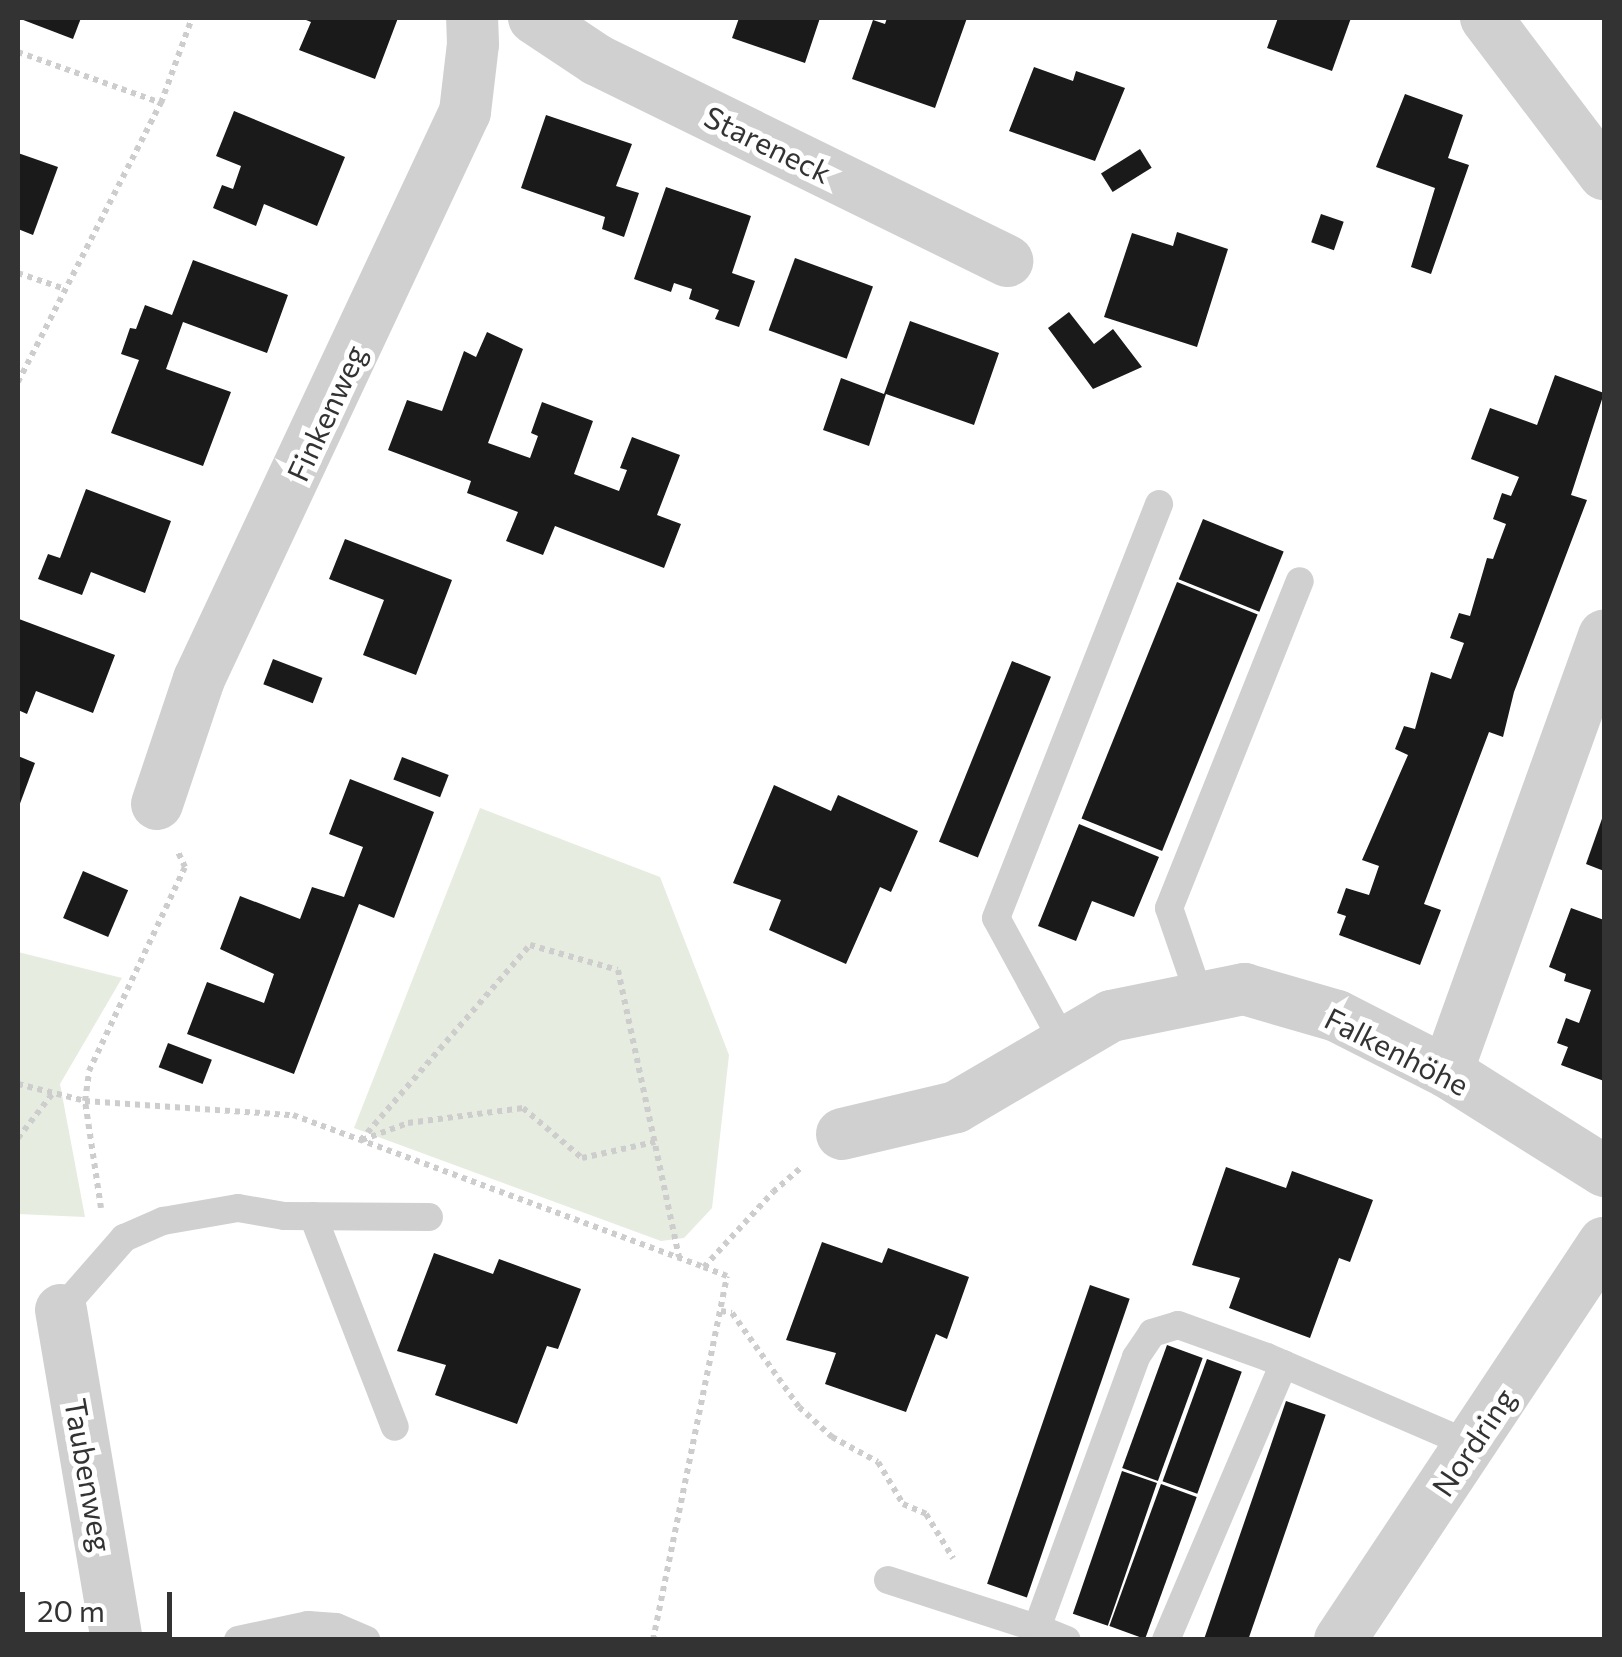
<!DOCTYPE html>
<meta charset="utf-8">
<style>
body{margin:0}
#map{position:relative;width:1622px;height:1657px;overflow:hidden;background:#fff;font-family:Commissioner,sans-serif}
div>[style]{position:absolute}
.green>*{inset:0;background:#e6ecdf}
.building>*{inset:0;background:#1a1a1a;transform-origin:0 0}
.path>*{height:6px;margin-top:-3px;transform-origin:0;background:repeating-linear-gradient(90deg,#cdcdcd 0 5px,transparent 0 10px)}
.lane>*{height:28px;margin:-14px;padding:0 14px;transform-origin:14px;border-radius:14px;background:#d0d0d0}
.street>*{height:52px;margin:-26px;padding:0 26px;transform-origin:26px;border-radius:26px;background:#d0d0d0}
span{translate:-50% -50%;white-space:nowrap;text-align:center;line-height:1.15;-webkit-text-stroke:10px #fff;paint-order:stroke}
.street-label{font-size:30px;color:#333}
.frame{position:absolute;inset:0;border:20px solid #333;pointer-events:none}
.scale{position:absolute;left:20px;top:1592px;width:152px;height:45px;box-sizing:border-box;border:5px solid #333;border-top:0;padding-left:12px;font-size:30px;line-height:35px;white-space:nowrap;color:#333;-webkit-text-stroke:8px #fff;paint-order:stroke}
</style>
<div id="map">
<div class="green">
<div style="clip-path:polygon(480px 808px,660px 877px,729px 1055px,712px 1208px,684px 1238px,661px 1241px,354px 1128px)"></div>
<div style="clip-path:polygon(18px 952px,122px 978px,60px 1084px,85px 1217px,18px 1214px)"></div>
</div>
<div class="building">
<div style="clip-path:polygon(18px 18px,81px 18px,73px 39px)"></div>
<div style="clip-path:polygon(301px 18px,398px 18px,375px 79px,299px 50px,311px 22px)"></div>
<div style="clip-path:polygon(739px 18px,820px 18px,805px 63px,732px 38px)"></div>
<div style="clip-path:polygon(887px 18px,967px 18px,935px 108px,852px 79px,873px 20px,885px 24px)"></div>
<div style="clip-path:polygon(1278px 18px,1351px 18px,1332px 71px,1267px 48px)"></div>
<div style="clip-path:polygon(1034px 67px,1073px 81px,1076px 71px,1125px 88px,1095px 161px,1009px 131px)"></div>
<div style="clip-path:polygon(1405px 94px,1463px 115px,1448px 158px,1469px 165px,1431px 274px,1411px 267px,1435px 188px,1376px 167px)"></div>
<div style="clip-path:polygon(234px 111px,345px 157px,317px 226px,264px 204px,256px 226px,213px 208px,222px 185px,233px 189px,241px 166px,216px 156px)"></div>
<div style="clip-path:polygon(546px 115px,632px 144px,616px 186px,639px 193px,624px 237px,602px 229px,605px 217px,521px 188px)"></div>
<div style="left:1140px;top:149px;width:22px;height:46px;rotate:58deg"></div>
<div style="clip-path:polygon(18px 153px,58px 167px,33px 235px,18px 229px)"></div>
<div style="clip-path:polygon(666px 187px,751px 216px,732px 273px,755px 281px,739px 327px,715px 319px,719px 310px,689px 299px,692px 289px,674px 283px,671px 292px,634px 279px)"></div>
<div style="left:1321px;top:214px;width:24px;height:30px;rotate:19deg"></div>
<div style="clip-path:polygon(1177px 232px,1228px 249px,1197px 347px,1104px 317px,1132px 233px,1173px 246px)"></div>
<div style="left:795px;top:258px;width:83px;height:77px;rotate:20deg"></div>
<div style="clip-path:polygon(193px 260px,288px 295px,267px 353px,183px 322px,166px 369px,231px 392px,203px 466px,111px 433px,139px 360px,121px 354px,130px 328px,136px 329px,145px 305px,172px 315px)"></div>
<div style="clip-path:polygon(1069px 312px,1094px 344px,1113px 329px,1142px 367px,1093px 389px,1048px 328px)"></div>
<div style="clip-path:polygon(910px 321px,999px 353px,974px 425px,886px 394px,869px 446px,823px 430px,841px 378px,884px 394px)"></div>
<div style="clip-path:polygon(487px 332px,523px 349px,488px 443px,530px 458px,538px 436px,531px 433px,542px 402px,593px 421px,574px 474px,619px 491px,627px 470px,620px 468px,632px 437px,680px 455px,657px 515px,681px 524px,664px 568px,555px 526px,543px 555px,506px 541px,518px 512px,467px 493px,471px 481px,388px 450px,407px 400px,442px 411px,464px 351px,476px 357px)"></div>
<div style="clip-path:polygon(1555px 375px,1604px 393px,1571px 495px,1587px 500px,1514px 692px,1503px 737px,1489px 732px,1424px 904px,1441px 910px,1420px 965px,1339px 935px,1346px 916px,1337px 913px,1346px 888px,1369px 895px,1379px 866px,1362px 860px,1408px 755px,1395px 749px,1404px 726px,1415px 729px,1431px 672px,1451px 679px,1464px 643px,1450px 638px,1459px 613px,1470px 616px,1487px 558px,1493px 559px,1506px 524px,1493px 519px,1502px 493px,1511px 496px,1519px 477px,1471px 459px,1490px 408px,1537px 425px)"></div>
<div style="clip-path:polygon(86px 489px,171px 521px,145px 593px,91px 572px,82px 595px,38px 579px,48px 554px,60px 558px)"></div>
<div style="left:1203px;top:519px;width:87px;height:65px;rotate:22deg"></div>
<div style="clip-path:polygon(345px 539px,452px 580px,416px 675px,363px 655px,384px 600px,329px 579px)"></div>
<div style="left:1177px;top:582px;width:87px;height:255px;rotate:22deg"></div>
<div style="clip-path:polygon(19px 619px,115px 655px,93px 713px,36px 691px,27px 714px,18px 710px)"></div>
<div style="left:273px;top:659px;width:53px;height:27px;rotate:21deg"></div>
<div style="left:1012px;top:661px;width:42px;height:195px;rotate:22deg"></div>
<div style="clip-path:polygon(18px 756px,35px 763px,18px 809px)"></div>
<div style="left:402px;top:757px;width:50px;height:24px;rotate:21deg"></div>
<div style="clip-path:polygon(350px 779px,434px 812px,394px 918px,359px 904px,294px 1074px,187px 1034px,207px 982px,264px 1003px,274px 974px,220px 949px,240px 896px,300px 919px,312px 887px,344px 897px,363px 847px,329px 834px)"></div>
<div style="clip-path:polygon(774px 785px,831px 811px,838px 795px,918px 831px,891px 892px,880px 887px,846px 964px,769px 930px,781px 900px,733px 883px)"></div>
<div style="clip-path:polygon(1604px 813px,1604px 871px,1586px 864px)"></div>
<div style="clip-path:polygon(1079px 824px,1159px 857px,1134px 917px,1092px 901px,1076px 941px,1038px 926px)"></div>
<div style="left:83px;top:871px;width:49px;height:51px;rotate:23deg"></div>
<div style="clip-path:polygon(1571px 908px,1604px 920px,1604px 1081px,1561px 1065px,1568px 1047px,1557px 1043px,1566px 1018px,1579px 1023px,1591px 990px,1564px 981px,1566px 974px,1549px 967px)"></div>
<div style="left:168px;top:1043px;width:47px;height:26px;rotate:21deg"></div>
<div style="clip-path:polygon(1226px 1167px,1286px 1188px,1292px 1171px,1373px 1200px,1350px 1262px,1339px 1258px,1310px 1338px,1229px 1308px,1240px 1278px,1192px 1265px)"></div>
<div style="clip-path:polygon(822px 1242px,882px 1263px,888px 1248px,969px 1277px,947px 1339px,936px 1334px,906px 1412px,825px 1384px,836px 1353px,786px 1340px)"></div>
<div style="clip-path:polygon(434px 1253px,493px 1274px,499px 1259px,581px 1289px,558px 1349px,547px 1346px,517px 1424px,435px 1395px,446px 1365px,397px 1351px)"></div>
<div style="left:1090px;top:1285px;width:42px;height:316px;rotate:19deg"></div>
<div style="left:1167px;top:1345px;width:38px;height:131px;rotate:20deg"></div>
<div style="left:1207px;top:1359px;width:37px;height:130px;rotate:20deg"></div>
<div style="left:1286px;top:1401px;width:42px;height:254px;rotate:19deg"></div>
<div style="left:1122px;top:1471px;width:37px;height:151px;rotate:19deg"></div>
<div style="left:1161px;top:1484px;width:38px;height:151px;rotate:20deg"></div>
</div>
<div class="path">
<div style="left:18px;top:52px;width:152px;rotate:19.6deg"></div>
<div style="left:18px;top:273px;width:50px;rotate:18.8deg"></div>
<div style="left:18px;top:382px;width:314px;rotate:-62.9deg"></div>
<div style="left:161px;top:103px;width:90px;rotate:-70deg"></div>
<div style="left:18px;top:1084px;width:69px;rotate:14.2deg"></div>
<div style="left:85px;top:1101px;width:208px;rotate:3.9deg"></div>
<div style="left:293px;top:1115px;width:438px;rotate:20.3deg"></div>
<div style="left:704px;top:1267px;width:102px;rotate:-47.4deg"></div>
<div style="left:773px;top:1192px;width:38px;rotate:-41deg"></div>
<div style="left:18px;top:1138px;width:57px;rotate:-52.1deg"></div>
<div style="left:361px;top:1140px;width:258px;rotate:-49.1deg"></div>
<div style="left:530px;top:945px;width:91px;rotate:15.9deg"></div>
<div style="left:618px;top:970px;width:293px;rotate:78deg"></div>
<div style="left:362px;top:1140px;width:49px;rotate:-20.3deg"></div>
<div style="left:408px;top:1123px;width:116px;rotate:-7.4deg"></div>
<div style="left:523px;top:1108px;width:77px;rotate:40.3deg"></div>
<div style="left:582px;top:1158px;width:75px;rotate:-12.4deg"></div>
<div style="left:101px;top:1208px;width:108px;rotate:-98.5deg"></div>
<div style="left:85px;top:1101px;width:30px;rotate:-82deg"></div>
<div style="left:89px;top:1071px;width:225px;rotate:-64.8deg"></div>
<div style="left:185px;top:867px;width:19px;rotate:-115deg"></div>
<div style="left:721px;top:1311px;width:11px;rotate:10deg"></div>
<div style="left:732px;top:1313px;width:115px;rotate:54.5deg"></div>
<div style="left:799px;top:1407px;width:45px;rotate:42.3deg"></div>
<div style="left:832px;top:1437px;width:52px;rotate:28.5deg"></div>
<div style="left:878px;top:1462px;width:49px;rotate:59.2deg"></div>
<div style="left:903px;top:1504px;width:25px;rotate:23deg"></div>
<div style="left:926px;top:1514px;width:52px;rotate:58.5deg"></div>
<div style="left:653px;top:1640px;width:371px;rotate:-78.5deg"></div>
<div style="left:727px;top:1276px;width:25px;rotate:-159deg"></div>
</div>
<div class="lane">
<div style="left:1200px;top:998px;width:95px;rotate:-109deg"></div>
<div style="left:1169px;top:908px;width:352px;rotate:-68.2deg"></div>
<div style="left:1064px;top:1043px;width:142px;rotate:-118.5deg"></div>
<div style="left:996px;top:918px;width:445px;rotate:-68.5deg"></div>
<div style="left:313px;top:1216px;width:226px;rotate:68.8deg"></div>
<div style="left:61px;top:1310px;width:96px;rotate:-48.8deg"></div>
<div style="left:124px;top:1238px;width:43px;rotate:-23.6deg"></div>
<div style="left:163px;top:1221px;width:76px;rotate:-9.8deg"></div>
<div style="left:238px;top:1208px;width:47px;rotate:9.9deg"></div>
<div style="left:284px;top:1216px;width:145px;rotate:0.4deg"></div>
<div style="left:888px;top:1580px;width:157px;rotate:17.9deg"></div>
<div style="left:1037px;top:1628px;width:289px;rotate:-69.9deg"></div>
<div style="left:1136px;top:1357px;width:29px;rotate:-56deg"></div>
<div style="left:1152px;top:1333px;width:27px;rotate:-17deg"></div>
<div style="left:1178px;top:1325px;width:95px;rotate:19.8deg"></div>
<div style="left:1267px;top:1357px;width:222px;rotate:23.3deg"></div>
<div style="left:1037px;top:1628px;width:32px;rotate:22deg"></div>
<div style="left:238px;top:1640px;width:72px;rotate:-12.1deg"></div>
<div style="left:308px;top:1625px;width:28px;rotate:4deg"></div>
<div style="left:336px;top:1627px;width:33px;rotate:23deg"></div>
<div style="left:1166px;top:1640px;width:300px;rotate:-66.9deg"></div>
</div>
<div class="street">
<div style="left:534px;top:18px;width:76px;rotate:33.7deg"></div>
<div style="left:597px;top:60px;width:457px;rotate:26.1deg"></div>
<div style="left:1486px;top:18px;width:196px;rotate:52.9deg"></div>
<div style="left:157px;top:804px;width:132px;rotate:-71.4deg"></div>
<div style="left:199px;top:679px;width:626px;rotate:-64.87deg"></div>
<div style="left:465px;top:112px;width:68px;rotate:-83.3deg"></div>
<div style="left:473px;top:44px;width:26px;rotate:-92deg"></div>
<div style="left:1447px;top:1072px;width:464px;rotate:-70.2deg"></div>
<div style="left:842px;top:1134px;width:117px;rotate:-13.3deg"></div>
<div style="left:956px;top:1107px;width:180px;rotate:-30.4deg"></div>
<div style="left:1111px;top:1016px;width:136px;rotate:-11.5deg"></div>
<div style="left:1244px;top:989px;width:97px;rotate:16.2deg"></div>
<div style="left:1337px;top:1016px;width:123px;rotate:27deg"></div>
<div style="left:1447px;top:1072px;width:186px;rotate:32.2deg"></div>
<div style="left:61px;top:1310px;width:335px;rotate:80.4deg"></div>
<div style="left:1340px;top:1640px;width:477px;rotate:-56.4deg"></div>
</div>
<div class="street-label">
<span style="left:768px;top:144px;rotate:26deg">Stareneck</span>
<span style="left:326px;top:413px;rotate:-65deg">Finkenweg</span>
<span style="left:1397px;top:1051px;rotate:27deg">Falkenhöhe</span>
<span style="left:1473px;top:1442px;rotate:-56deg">Nordring</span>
<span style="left:89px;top:1475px;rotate:80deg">Taubenweg</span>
</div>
<div class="frame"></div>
<div class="scale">20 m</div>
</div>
